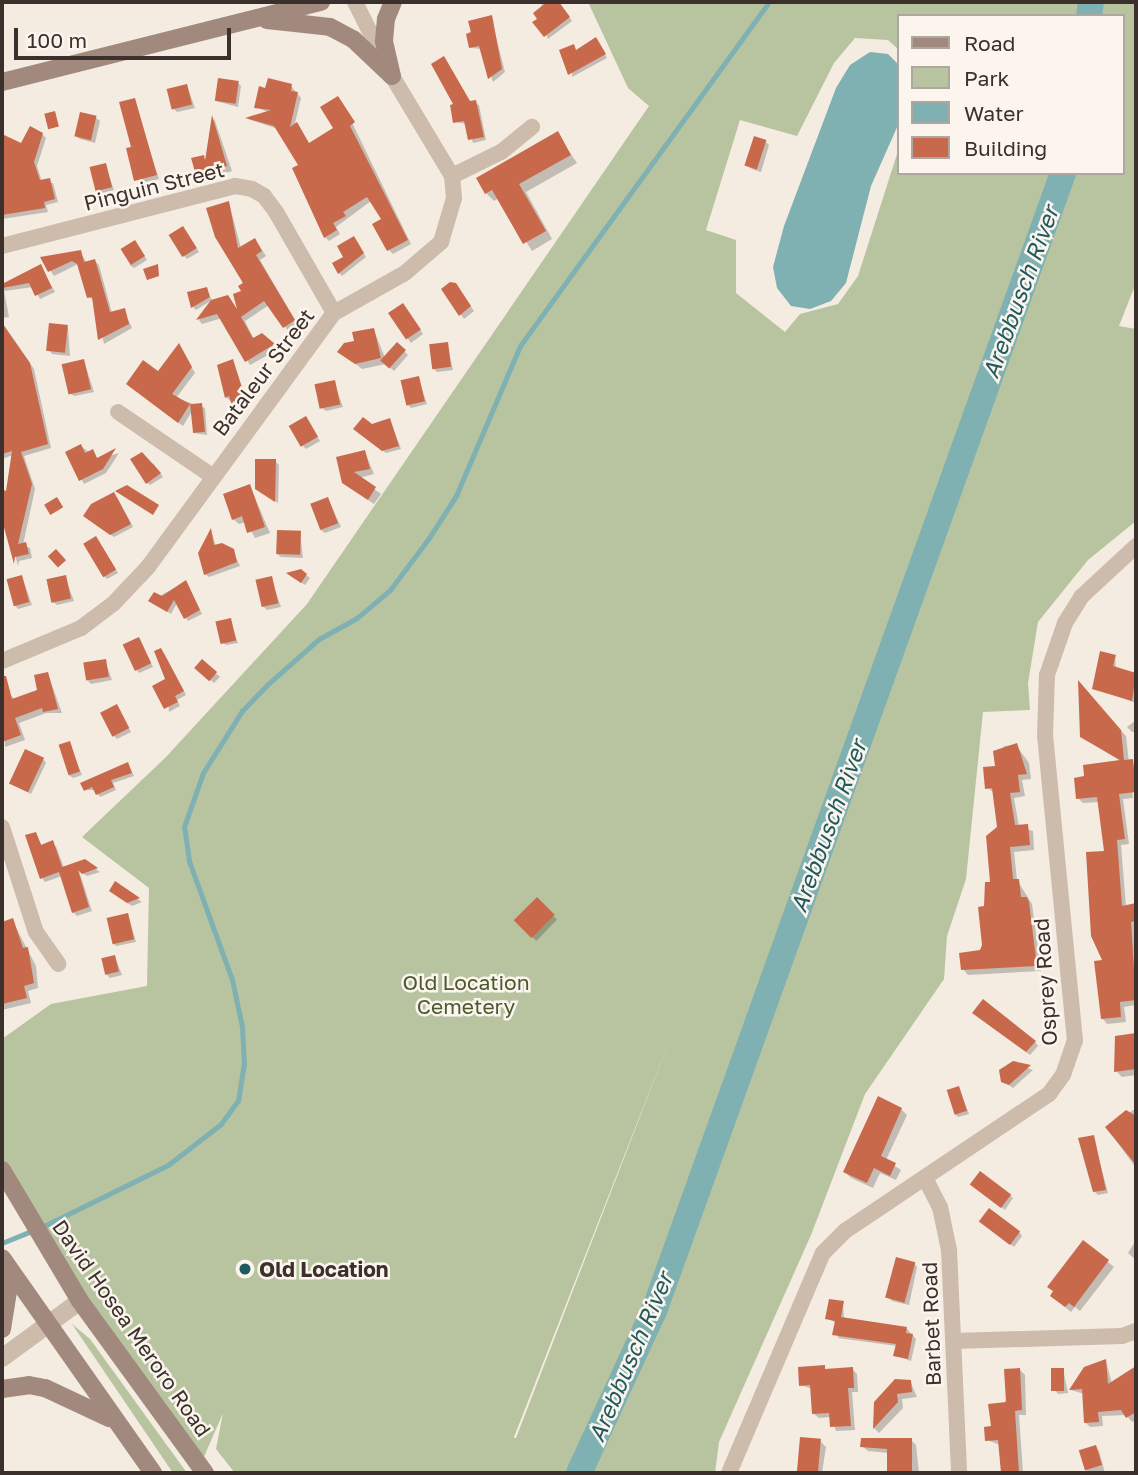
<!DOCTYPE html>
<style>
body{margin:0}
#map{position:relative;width:1138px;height:1475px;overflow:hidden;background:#f4ebe1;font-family:"Golos Text",sans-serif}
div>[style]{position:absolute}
.green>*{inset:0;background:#b8c4a0}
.water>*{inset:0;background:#7fb0b2}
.shadow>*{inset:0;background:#0003;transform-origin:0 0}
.stream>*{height:4.5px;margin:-2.25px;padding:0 2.25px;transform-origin:2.25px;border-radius:2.25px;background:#7fb0b2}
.river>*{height:26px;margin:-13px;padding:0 13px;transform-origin:13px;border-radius:13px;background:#7fb0b2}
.building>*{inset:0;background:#c8694b;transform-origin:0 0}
.minor>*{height:16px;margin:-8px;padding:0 8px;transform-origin:8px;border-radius:8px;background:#cdbbac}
.tertiary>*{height:18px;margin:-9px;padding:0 9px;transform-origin:9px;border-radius:9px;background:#cdbbac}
.secondary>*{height:18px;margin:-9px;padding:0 9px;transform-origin:9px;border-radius:9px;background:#a18a7d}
.dots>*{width:19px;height:19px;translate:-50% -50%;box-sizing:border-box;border:4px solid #fbf5ee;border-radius:50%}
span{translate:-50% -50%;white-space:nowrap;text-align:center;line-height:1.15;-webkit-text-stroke:5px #fbf5ee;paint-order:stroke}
.street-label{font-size:21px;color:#3b302b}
.park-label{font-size:21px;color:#4a5a2e}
.poi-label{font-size:21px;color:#3b302b;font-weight:700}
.left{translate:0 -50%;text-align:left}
.water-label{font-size:23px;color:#1f5a5e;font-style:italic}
.frame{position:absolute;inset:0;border:4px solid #3b302b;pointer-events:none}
.legend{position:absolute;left:897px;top:14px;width:228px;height:161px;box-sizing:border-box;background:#fbf5ee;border:2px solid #aea6a0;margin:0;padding:9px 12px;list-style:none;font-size:21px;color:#3b302b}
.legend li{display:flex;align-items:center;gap:14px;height:35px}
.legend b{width:35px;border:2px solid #aea6a0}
.scale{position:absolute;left:14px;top:28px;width:217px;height:32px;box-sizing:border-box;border:4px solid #3b302b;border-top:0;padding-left:9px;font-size:21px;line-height:24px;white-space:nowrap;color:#3b302b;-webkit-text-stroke:5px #fbf5ee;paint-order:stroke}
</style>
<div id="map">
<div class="green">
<div style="clip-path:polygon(evenodd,588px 2px,1136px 2px,1136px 283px,1119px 326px,1136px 329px,1136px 521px,1088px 560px,1038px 622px,1028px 683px,1030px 710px,983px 712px,966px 879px,947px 936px,944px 979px,865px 1094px,811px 1235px,719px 1442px,715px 1473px,235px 1473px,216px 1449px,223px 1413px,200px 1466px,2px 1170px,2px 1039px,51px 1004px,147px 986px,149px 888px,82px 837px,166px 757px,307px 604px,649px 106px,628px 88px,588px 2px,898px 16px,1122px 16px,1122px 173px,898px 173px,898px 151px,858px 276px,838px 304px,800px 314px,785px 332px,736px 293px,736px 240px,706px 230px,740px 120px,797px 136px,834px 63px,855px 38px,888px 40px,898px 49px,898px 16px,588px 2px,670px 1039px,516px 1438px,514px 1438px,514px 1437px,670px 1039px)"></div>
<div style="clip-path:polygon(72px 1324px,90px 1339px,187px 1473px,173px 1473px)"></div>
</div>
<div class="water">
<div style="clip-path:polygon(870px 52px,888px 54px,898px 64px,898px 125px,871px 186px,846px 283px,831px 301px,810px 309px,791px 306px,777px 288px,773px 267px,784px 226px,836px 88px,850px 65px)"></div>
</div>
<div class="shadow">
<div style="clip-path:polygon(542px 2px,558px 2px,572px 21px,548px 39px,540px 19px)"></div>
<div style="clip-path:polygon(491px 17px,505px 72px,493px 82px,482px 49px,471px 48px,470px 22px)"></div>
<div style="clip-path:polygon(598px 42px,607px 58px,572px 77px,573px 46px,577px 51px)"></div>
<div style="clip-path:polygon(444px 58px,470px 102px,479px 105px,486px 140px,473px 143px,467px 124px,455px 122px,456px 105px)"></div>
<div style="clip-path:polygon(238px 83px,241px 86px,238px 107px,216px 101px)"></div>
<div style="clip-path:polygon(187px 86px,195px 108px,177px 112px,173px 108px)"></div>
<div style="clip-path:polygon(291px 86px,301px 98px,295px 123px,310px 145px,335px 128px,338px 98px,342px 102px,411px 244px,393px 254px,389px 250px,374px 224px,383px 219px,371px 201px,336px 227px,340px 234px,329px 241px,325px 237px,300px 166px,278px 129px,248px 119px,270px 113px,256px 107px,266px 90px)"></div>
<div style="clip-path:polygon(134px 100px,159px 179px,139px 184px,133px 148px)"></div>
<div style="clip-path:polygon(96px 118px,100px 121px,95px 143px,80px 139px,76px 136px)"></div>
<div style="clip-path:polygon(214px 118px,232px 171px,203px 180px,197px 174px,203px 157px,207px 160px)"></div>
<div style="clip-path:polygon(42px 134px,46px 138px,37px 166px,42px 182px,53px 183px,58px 202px,46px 205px,48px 212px,2px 219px,2px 185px,6px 185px,2px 136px,22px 146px)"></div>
<div style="clip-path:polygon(557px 134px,577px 163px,526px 192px,552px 239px,532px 251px,499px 198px,494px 201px,486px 193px)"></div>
<div style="clip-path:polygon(765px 141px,769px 145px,761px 172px,752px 169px,748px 166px)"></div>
<div style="clip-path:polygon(105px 165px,114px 190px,101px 194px,97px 190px)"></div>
<div style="clip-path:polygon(229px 203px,241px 248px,254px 240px,259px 245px,266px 256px,260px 260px,298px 325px,289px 332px,269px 305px,245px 321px,254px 340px,262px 335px,277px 350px,250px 365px,222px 318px,202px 324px,199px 320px,212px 301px,239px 312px,244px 292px)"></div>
<div style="clip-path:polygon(186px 231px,199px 252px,187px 259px,184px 256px)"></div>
<div style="clip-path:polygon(357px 242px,366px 257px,342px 276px,339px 273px,346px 257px)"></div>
<div style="clip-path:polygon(138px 246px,147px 260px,134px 268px,130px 265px)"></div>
<div style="clip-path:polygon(80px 252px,87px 263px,95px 261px,99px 265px,112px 313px,124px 310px,132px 328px,104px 344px,95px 301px,89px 297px,78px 264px,54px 276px,43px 259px)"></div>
<div style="clip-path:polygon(41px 267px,55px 292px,40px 299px,33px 287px,4px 291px,9px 317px,2px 318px,2px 285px)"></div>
<div style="clip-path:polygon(206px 289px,212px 300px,196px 310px,193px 307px)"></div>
<div style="clip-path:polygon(443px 289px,459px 289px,474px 311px,464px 319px)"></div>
<div style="clip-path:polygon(406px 309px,423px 334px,411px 343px,390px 314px)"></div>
<div style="clip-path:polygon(2px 322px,34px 369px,51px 448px,24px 456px,35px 489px,23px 545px,30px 548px,32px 558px,19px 561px,18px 566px,7px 523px,2px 522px,2px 496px,3px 491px,7px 494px,13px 455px,2px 459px,2px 393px,20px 389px,2px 356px)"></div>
<div style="clip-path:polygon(68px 327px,70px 356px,52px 354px,49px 350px)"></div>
<div style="clip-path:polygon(374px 330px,385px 358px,397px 344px,408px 355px,394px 371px,386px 364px,362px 369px,340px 352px)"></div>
<div style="clip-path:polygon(447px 343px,453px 370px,437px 372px,433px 368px)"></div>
<div style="clip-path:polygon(179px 346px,195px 373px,176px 398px,205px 408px,207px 435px,194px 433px,192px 411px,183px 426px,133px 388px,158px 373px)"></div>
<div style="clip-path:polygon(84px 361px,94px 392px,74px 396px,70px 393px)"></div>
<div style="clip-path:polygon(233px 361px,248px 404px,237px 407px,226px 397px)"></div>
<div style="clip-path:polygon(418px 378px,427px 404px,411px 408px,407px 404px)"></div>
<div style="clip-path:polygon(334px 382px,343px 407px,326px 411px,322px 408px)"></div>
<div style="clip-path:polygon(390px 420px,401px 449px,386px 453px,358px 432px)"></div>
<div style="clip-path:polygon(309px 422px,320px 441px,306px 449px,303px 446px)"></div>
<div style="clip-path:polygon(81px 446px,98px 459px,119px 453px,106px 473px,84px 484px,67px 453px)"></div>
<div style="clip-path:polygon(365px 452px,374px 474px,359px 478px,381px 494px,374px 504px,350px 488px,338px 458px)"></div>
<div style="clip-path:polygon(275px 461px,279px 465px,278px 503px,261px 492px)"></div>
<div style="clip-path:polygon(153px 463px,163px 477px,150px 485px,147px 482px)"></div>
<div style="clip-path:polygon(250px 486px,270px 533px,255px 538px,246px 522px,239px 524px,233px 519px)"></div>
<div style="clip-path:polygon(117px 497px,133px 527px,114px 537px,88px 519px)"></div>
<div style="clip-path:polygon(328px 499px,341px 527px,325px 533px,321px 530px)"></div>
<div style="clip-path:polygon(211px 531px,216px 546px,233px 551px,240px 566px,209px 577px,205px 574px)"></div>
<div style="clip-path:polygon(300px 533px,303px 558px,281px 557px,277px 554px)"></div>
<div style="clip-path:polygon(99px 542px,118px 573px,107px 579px,104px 576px)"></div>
<div style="clip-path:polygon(306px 575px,310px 578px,305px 585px,291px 576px)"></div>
<div style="clip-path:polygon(22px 577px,32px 605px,18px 609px,15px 605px)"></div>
<div style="clip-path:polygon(65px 577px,74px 601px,57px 605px,53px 602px)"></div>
<div style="clip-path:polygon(271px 578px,281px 607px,267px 610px,263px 606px)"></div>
<div style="clip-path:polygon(186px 582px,202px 614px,188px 621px,177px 603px,171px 614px,150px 601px)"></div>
<div style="clip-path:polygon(230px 620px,238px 643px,226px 645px,222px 642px)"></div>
<div style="clip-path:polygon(138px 639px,153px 667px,139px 673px,136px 669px)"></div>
<div style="clip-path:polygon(164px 653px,186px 695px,177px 700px,180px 706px,169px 712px)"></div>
<div style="clip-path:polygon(1115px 656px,1116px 669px,1136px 675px,1136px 703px,1094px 688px)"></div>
<div style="clip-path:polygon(105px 661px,112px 680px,91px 684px,88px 681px)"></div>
<div style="clip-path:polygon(202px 661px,220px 677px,214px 683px,200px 671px)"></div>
<div style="clip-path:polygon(48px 674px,62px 713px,46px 713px,19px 723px,25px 740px,5px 747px,2px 696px,9px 693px,15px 700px,39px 691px)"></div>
<div style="clip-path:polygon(1080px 684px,1126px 736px,1133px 798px,1123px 799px,1129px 844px,1121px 845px,1126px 907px,1136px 905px,1136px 1005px,1124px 1007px,1126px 1022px,1107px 1024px,1102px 1018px,1106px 852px,1099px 802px,1083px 803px,1078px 798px,1086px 778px,1122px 762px,1082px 737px)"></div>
<div style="clip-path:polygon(117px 706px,131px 732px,117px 739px,113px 735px)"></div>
<div style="clip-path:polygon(1136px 720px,1136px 731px,1132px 732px,1127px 727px)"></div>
<div style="clip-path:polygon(69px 743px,82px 775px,73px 778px,69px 775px)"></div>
<div style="clip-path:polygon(1016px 745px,1029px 763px,1031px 779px,1022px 780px,1025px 796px,1014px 798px,1019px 827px,1033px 831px,1034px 850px,1014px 852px,1017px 880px,1032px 904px,1041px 971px,968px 975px,963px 969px,982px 952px,999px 828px,995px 793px,987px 788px,1004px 746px)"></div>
<div style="clip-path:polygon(43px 759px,46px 763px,31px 794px,10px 783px)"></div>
<div style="clip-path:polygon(128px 764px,134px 776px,113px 783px,116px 790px,100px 797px,95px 790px,85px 790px)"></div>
<div style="clip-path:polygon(36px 834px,42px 846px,56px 846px,64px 868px,84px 861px,100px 872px,87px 876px,79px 871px,92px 911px,77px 916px,73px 912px,62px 876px,45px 882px,42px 878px)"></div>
<div style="clip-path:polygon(116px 883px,139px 900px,142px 902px,132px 906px,114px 894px)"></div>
<div style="left:537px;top:900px;width:28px;height:30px;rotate:44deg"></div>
<div style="clip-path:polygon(128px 914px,136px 942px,116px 946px,112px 942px)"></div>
<div style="clip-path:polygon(12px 920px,36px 966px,38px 988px,28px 991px,31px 1003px,2px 1010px,2px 955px,7px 954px,2px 923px)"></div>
<div style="clip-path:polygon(115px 957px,122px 975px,110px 978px,106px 974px)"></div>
<div style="clip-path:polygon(977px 1016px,1035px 1042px,1038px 1046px,1030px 1055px)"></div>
<div style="clip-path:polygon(1136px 1035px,1136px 1075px,1122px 1077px,1116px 1071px,1117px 1038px)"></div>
<div style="clip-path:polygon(1013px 1063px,1033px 1070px,1013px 1088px,1003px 1081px)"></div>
<div style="clip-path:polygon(959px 1088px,969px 1114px,958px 1117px,955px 1114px)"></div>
<div style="clip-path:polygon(1136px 1108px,1135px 1143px,1136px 1168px,1107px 1128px)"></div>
<div style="clip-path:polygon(901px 1109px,907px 1115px,886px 1160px,901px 1170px,896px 1180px,880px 1173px,873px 1188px,851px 1178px,845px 1172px)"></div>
<div style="clip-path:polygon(1093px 1137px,1108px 1193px,1098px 1195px,1094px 1191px)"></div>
<div style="clip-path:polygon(976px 1188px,1010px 1195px,1013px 1198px,1005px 1210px)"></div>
<div style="clip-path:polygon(985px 1225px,1019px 1232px,1022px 1236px,1014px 1247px)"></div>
<div style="clip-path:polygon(1136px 1240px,1136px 1260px,1128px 1253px)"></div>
<div style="clip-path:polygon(1084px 1243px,1114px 1267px,1080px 1311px,1075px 1307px,1071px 1312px,1058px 1301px,1054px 1292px)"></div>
<div style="clip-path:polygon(914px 1263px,917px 1267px,909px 1305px,892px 1301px,889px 1298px)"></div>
<div style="clip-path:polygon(843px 1303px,844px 1320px,907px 1329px,916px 1339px,911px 1361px,895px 1355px,897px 1346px,838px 1338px,836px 1323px,827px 1318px)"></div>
<div style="clip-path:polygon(1106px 1361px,1112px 1384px,1136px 1370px,1136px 1420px,1132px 1422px,1126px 1415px,1102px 1416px,1103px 1426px,1090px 1427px,1085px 1422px,1084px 1394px,1071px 1390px,1085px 1369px)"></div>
<div style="clip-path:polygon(800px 1369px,852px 1369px,857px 1374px,858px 1392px,852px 1392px,855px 1430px,836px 1431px,831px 1417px,819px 1418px,814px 1414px,812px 1389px,801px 1385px)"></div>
<div style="clip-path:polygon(1063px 1369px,1068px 1393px,1058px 1394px,1055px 1390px)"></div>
<div style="clip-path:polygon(1020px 1370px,1025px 1375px,1026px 1415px,1019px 1415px,1023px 1473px,1002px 1473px,1000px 1445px,987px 1440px)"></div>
<div style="clip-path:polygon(910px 1381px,917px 1397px,902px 1399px,903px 1408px,879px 1433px,874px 1428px,876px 1402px)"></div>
<div style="clip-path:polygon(801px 1439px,820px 1441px,826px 1447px,822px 1473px,797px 1473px)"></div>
<div style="clip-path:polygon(911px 1440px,916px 1445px,919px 1473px,889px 1473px,889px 1453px,868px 1451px,862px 1446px)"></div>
<div style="clip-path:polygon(1096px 1447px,1099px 1451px,1105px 1473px,1087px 1473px,1081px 1451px)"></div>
</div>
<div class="stream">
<div style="left:42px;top:1227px;width:140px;rotate:-26.2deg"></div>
<div style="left:168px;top:1165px;width:67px;rotate:-37.7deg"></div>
<div style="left:221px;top:1124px;width:29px;rotate:-54deg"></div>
<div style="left:238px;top:1101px;width:36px;rotate:-81deg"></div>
<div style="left:244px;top:1065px;width:38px;rotate:-93deg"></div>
<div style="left:242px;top:1027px;width:48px;rotate:-102deg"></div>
<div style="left:232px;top:980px;width:127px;rotate:-109.9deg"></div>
<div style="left:189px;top:861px;width:34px;rotate:-98deg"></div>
<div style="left:184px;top:827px;width:57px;rotate:-70.6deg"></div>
<div style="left:203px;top:773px;width:73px;rotate:-57.8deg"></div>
<div style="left:242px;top:711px;width:36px;rotate:-46deg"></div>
<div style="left:267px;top:685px;width:69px;rotate:-41.5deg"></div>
<div style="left:319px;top:639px;width:43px;rotate:-28.9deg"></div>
<div style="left:357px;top:618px;width:43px;rotate:-40.3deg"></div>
<div style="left:390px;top:590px;width:65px;rotate:-53.1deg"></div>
<div style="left:429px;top:538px;width:50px;rotate:-57.3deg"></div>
<div style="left:456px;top:496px;width:163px;rotate:-66.9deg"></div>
<div style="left:520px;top:346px;width:425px;rotate:-54.1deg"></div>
<div style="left:2px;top:1243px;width:35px;rotate:-22deg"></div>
</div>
<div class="river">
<div style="left:1089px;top:16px;width:14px;rotate:-82deg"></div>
<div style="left:579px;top:1473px;width:179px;rotate:-65.2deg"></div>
<div style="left:654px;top:1311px;width:1209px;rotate:-70.23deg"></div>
</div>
<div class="building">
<div style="clip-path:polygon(547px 2px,559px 2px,570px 17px,544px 37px,532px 22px,537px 19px,533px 13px)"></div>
<div style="clip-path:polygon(492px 15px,502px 69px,488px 79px,479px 46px,469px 48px,466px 34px,471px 32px,468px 21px)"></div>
<div style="clip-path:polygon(596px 37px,606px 54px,568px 75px,559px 50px,574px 44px,576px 50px)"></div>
<div style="clip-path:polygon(444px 56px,470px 101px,476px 100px,484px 137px,468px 140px,464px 121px,453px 123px,450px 105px,453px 104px,431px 64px)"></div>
<div style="left:218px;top:78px;width:21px;height:23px;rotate:8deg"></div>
<div style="clip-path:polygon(268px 78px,292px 84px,291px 91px,298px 92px,290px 127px,297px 122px,309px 143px,333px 128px,320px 107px,338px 96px,355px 122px,350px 126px,408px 240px,387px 251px,372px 224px,381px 219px,367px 197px,343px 212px,346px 216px,333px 223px,337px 230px,324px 238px,292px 168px,298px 165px,274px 126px,245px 118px,271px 110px,254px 108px,259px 86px,265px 88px)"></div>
<div style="left:187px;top:84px;width:21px;height:21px;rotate:76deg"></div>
<div style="clip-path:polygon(135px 98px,157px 175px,134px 181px,126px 148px,131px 147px,119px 102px)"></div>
<div style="left:55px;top:111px;width:16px;height:11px;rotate:76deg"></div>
<div style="left:80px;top:112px;width:17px;height:25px;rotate:13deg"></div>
<div style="clip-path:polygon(212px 115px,227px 166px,196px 175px,191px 158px,204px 155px,205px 161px)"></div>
<div style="clip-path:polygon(30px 126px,43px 133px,34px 162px,40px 180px,50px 178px,55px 199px,44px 202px,45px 208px,2px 215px,2px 134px,21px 143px)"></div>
<div style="clip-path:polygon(558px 131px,571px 155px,519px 184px,546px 231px,523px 244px,492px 190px,485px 194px,476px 178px)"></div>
<div style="left:754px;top:136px;width:13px;height:31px;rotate:18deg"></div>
<div style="left:106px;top:163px;width:25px;height:17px;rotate:76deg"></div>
<div style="clip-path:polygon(229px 201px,238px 248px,255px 238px,262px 251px,256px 255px,295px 320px,283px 328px,264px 301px,241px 317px,253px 338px,262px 333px,275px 344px,245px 362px,217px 314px,196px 320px,211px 300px,228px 295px,237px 309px,233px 294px,241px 291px,238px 286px,243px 283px,215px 237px,206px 208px)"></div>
<div style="left:183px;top:226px;width:26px;height:17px;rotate:58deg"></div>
<div style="clip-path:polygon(354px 236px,364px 253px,338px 274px,332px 263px,343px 257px,337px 246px)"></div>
<div style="left:135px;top:240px;width:19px;height:17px;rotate:58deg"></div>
<div style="clip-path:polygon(81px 250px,84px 262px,95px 259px,110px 312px,125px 308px,129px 324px,98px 340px,92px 297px,87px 298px,77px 264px,72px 261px,48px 272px,40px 257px)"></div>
<div style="clip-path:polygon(41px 264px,52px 288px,35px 296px,29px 283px,2px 288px,2px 284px)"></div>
<div style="clip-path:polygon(158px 264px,159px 276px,147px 280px,143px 269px)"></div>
<div style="clip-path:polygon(450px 282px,456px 283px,471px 306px,459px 316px,441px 289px)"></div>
<div style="clip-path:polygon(207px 287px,210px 297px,191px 308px,187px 292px)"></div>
<div style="left:403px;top:303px;width:32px;height:18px;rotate:56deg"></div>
<div style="clip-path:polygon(2px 323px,30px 363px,48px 444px,21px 452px,32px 484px,18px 544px,26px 542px,29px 554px,15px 557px,14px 564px,2px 520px,2px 489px,6px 491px,12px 451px,2px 454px)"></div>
<div style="left:49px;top:323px;width:19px;height:28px;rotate:6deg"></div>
<div style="clip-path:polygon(374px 328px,381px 358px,355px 364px,337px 352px,344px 343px,354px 341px,352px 332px)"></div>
<div style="left:397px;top:342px;width:12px;height:25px;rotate:42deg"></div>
<div style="left:448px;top:342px;width:25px;height:19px;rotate:83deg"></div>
<div style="clip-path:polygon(179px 343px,192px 367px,172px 394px,190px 404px,178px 423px,126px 384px,143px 360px,158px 371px)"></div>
<div style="left:84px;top:359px;width:31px;height:23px;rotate:77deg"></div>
<div style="clip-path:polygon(233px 359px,246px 401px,232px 405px,229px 396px,225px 398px,217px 365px)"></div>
<div style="left:419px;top:376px;width:26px;height:19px;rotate:77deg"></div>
<div style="left:335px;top:380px;width:25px;height:21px;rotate:78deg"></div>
<div style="left:202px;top:403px;width:29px;height:12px;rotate:84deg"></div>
<div style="left:306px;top:416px;width:24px;height:20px;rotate:60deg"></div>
<div style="clip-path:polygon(363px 417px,372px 424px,390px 418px,399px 446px,382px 451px,353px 429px)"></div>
<div style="clip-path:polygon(81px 444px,85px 453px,93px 449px,97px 458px,116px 448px,103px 469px,79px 481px,65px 452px)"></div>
<div style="clip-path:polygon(365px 450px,370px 469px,354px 472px,376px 487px,368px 500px,342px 483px,336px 457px)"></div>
<div style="clip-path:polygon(142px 452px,161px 473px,146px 484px,130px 459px)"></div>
<div style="clip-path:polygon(255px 459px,276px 459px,275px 502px,255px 489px)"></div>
<div style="clip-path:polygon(250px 484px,265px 527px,247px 533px,242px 516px,232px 520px,223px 494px)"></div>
<div style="clip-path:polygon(127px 485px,159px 505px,153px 515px,115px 491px)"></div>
<div style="clip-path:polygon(114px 492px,131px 524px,110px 535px,83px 516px,91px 504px)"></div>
<div style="left:57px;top:497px;width:12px;height:15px;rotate:59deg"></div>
<div style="left:328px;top:497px;width:28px;height:19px;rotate:69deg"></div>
<div style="clip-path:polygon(211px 528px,214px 545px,222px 543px,234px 549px,237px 562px,204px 575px,198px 553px)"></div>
<div style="left:277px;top:530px;width:24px;height:24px;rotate:2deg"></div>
<div style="left:96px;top:536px;width:39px;height:15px;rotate:59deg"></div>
<div style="left:56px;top:549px;width:15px;height:11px;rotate:48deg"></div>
<div style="clip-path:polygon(301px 569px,307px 574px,301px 583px,286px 573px)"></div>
<div style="left:22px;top:575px;width:28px;height:16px;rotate:75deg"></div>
<div style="left:66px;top:575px;width:24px;height:20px;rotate:78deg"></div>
<div style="left:272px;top:576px;width:28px;height:17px;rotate:77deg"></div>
<div style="clip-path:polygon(186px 580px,200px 610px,184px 619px,174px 600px,167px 612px,148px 601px,154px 592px,162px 596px)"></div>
<div style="left:231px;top:618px;width:23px;height:16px;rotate:77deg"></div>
<div style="left:139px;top:637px;width:29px;height:18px;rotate:65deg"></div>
<div style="clip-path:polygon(161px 648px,184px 691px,175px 696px,178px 702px,164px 709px,152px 686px,165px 679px,154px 651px)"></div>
<div style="clip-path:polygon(1100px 651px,1116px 655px,1113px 666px,1136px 673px,1132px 701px,1092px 689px)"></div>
<div style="left:106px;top:659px;width:18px;height:23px;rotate:81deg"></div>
<div style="left:202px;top:659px;width:20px;height:12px;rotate:41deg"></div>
<div style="clip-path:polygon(48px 672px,58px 709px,43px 712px,42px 708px,15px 718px,21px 735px,2px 742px,2px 676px,6px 676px,12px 699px,37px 690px,34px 675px)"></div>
<div style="clip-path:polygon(1078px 680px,1121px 730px,1124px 760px,1133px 759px,1136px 786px,1136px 792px,1119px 794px,1125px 839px,1117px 840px,1122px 906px,1136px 903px,1136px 921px,1131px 922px,1136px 1000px,1120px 1002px,1121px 1017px,1101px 1019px,1094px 961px,1102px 960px,1091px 936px,1086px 852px,1104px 851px,1097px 797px,1076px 799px,1074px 778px,1084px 776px,1083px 765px,1120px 760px,1080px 737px)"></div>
<div style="left:117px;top:704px;width:27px;height:19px;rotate:63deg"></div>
<div style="left:70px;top:741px;width:32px;height:12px;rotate:72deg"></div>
<div style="clip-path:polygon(1017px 743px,1027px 774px,1018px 775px,1020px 792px,1010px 793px,1015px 825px,1028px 824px,1030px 845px,1010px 847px,1013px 879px,1019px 879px,1021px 897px,1027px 897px,1029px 902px,1037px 966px,961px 970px,959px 953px,980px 950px,982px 945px,978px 907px,984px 906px,985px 882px,990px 882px,986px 836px,997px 827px,992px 788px,985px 789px,983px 767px,995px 766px,993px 751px)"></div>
<div style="left:25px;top:749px;width:21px;height:38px;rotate:25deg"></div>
<div style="clip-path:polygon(128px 762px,132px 773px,111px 780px,114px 787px,96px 795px,92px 787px,84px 791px,80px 783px)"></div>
<div style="clip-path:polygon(36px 832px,41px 845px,53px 840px,62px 867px,85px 859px,98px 868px,82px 874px,78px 870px,89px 907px,72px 913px,59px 872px,40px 879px,25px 835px)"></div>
<div style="clip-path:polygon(115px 881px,140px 898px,127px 903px,109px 891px)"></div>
<div style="left:537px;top:897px;width:25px;height:33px;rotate:45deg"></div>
<div style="left:128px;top:913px;width:27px;height:22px;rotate:77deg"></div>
<div style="clip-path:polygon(13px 918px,23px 948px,28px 947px,34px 983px,24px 986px,27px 998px,2px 1004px,2px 922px)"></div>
<div style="left:115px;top:955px;width:17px;height:14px;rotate:77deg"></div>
<div style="clip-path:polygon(983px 999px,1036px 1041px,1026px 1052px,972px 1013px)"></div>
<div style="clip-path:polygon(1136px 1033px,1136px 1069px,1114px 1072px,1115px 1036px)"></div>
<div style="clip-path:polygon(1013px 1061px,1031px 1065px,1009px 1085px,1001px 1082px,999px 1070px)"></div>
<div style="left:959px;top:1086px;width:26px;height:13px;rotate:72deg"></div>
<div style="clip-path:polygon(878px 1096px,902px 1108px,881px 1156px,896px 1163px,890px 1176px,874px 1168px,867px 1183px,843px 1172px)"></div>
<div style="clip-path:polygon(1126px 1110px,1136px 1116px,1136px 1165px,1105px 1127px)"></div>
<div style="clip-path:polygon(1094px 1135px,1106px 1190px,1093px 1192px,1078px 1138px)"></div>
<div style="left:980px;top:1171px;width:39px;height:17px;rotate:37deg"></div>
<div style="left:989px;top:1208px;width:39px;height:17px;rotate:37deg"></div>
<div style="clip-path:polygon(1083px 1240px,1109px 1260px,1074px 1307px,1069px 1303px,1065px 1307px,1050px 1296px,1053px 1291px,1047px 1287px)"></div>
<div style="left:896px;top:1257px;width:20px;height:42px;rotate:15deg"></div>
<div style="clip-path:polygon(829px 1299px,844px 1301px,841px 1317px,907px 1327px,906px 1333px,913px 1334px,908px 1359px,893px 1356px,896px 1344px,832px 1335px,835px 1321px,825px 1319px)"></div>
<div style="clip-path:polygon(1106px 1359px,1108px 1384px,1136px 1366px,1136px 1412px,1126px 1418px,1121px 1410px,1098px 1412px,1099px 1422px,1084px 1423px,1082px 1389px,1069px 1390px,1084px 1367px)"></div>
<div style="clip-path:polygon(825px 1365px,825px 1369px,853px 1367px,854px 1388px,848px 1388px,851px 1426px,830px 1427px,829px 1413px,812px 1414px,810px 1385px,799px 1386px,798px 1367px)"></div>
<div style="clip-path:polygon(1020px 1368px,1022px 1410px,1015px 1411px,1019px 1473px,1001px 1473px,998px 1440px,985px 1441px,984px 1427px,991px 1426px,988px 1404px,1006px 1402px,1004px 1369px)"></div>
<div style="left:1051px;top:1368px;width:13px;height:23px"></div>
<div style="clip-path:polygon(895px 1379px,911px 1380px,912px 1392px,897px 1394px,898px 1402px,873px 1429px,874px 1402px)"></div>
<div style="left:800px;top:1437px;width:21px;height:36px;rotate:5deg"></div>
<div style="clip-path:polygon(861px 1438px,912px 1438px,912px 1473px,887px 1473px,887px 1449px,860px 1447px)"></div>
<div style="left:1096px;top:1445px;width:21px;height:18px;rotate:73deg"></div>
</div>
<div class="minor">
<div style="left:452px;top:176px;width:55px;rotate:-26.1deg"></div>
<div style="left:501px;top:152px;width:40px;rotate:-39deg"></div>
<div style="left:2px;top:246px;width:241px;rotate:-14.4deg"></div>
<div style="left:235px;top:186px;width:17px;rotate:10deg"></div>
<div style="left:252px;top:189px;width:14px;rotate:30deg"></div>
<div style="left:264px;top:196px;width:20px;rotate:53deg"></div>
<div style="left:276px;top:212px;width:116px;rotate:60.1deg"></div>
<div style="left:118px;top:412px;width:114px;rotate:34.2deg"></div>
<div style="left:2px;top:661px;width:86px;rotate:-22.7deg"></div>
<div style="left:81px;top:628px;width:40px;rotate:-37deg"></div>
<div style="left:113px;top:604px;width:51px;rotate:-46.6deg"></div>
<div style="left:148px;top:567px;width:315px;rotate:-53.8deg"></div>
<div style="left:334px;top:313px;width:81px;rotate:-29.4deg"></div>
<div style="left:405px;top:273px;width:48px;rotate:-40.7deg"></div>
<div style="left:441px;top:242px;width:46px;rotate:-73.5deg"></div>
<div style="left:454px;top:198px;width:22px;rotate:-95deg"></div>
<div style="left:452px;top:176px;width:117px;rotate:-121deg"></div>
<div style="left:392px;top:76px;width:83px;rotate:-116.6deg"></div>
<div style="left:2px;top:827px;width:110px;rotate:72.1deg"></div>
<div style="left:36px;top:932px;width:39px;rotate:55deg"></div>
<div style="left:925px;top:1178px;width:33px;rotate:63deg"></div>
<div style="left:940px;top:1207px;width:44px;rotate:78.2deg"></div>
<div style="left:949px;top:1250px;width:223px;rotate:87.4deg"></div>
<div style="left:954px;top:1341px;width:168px;rotate:-1.7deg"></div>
<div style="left:1122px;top:1336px;width:15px;rotate:-20deg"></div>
<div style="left:729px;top:1473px;width:239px;rotate:-66.9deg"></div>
<div style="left:823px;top:1253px;width:31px;rotate:-45deg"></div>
<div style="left:845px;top:1231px;width:246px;rotate:-33.9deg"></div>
<div style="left:1049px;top:1094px;width:24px;rotate:-54deg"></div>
<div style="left:1063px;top:1075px;width:36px;rotate:-71deg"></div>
<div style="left:1075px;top:1041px;width:305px;rotate:-95.6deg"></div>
<div style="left:1045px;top:737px;width:62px;rotate:-88.2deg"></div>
<div style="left:1047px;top:675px;width:55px;rotate:-70.9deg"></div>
<div style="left:1065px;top:623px;width:31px;rotate:-58deg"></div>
<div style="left:1081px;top:597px;width:75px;rotate:-42.8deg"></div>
</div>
<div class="tertiary">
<div style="left:2px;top:1358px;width:97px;rotate:-36.2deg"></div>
</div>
<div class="secondary">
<div style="left:267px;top:20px;width:63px;rotate:6.3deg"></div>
<div style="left:330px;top:27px;width:27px;rotate:28deg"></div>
<div style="left:354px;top:40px;width:52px;rotate:43.5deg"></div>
<div style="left:392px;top:76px;width:36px;rotate:-103deg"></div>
<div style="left:384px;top:41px;width:22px;rotate:-85deg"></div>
<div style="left:386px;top:19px;width:18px;rotate:-68deg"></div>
<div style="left:2px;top:82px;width:329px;rotate:-14.1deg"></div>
<div style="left:2px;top:1170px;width:152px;rotate:59.2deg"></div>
<div style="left:80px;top:1301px;width:213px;rotate:54deg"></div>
<div style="left:2px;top:1258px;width:263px;rotate:54.9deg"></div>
<div style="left:2px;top:1329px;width:38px;rotate:-81deg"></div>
<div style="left:8px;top:1291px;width:24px;rotate:-95deg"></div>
<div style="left:2px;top:1389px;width:27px;rotate:-8deg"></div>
<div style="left:29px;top:1385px;width:16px;rotate:11deg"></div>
<div style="left:45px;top:1388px;width:71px;rotate:25.1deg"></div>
</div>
<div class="dots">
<div style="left:245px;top:1269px;background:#1f5a5e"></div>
</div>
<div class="street-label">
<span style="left:154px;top:186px;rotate:-14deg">Pinguin Street</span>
<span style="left:263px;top:372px;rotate:-53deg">Bataleur Street</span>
<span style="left:1045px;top:982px;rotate:-94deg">Osprey Road</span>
<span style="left:931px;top:1324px;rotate:-92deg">Barbet Road</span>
<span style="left:132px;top:1328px;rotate:55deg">David Hosea Meroro Road</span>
</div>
<div class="park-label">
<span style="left:466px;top:994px">Old Location<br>Cemetery</span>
</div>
<div class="poi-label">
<span class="left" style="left:259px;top:1269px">Old Location</span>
</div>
<div class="water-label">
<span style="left:1020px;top:292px;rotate:-70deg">Arebbusch River</span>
<span style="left:828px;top:826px;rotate:-70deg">Arebbusch River</span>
<span style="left:630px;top:1357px;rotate:-67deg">Arebbusch River</span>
</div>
<div class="frame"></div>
<ul class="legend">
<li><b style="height:9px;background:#a18a7d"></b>Road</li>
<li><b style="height:19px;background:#b8c4a0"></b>Park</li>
<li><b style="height:19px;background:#7fb0b2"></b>Water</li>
<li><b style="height:19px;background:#c8694b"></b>Building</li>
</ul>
<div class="scale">100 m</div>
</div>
